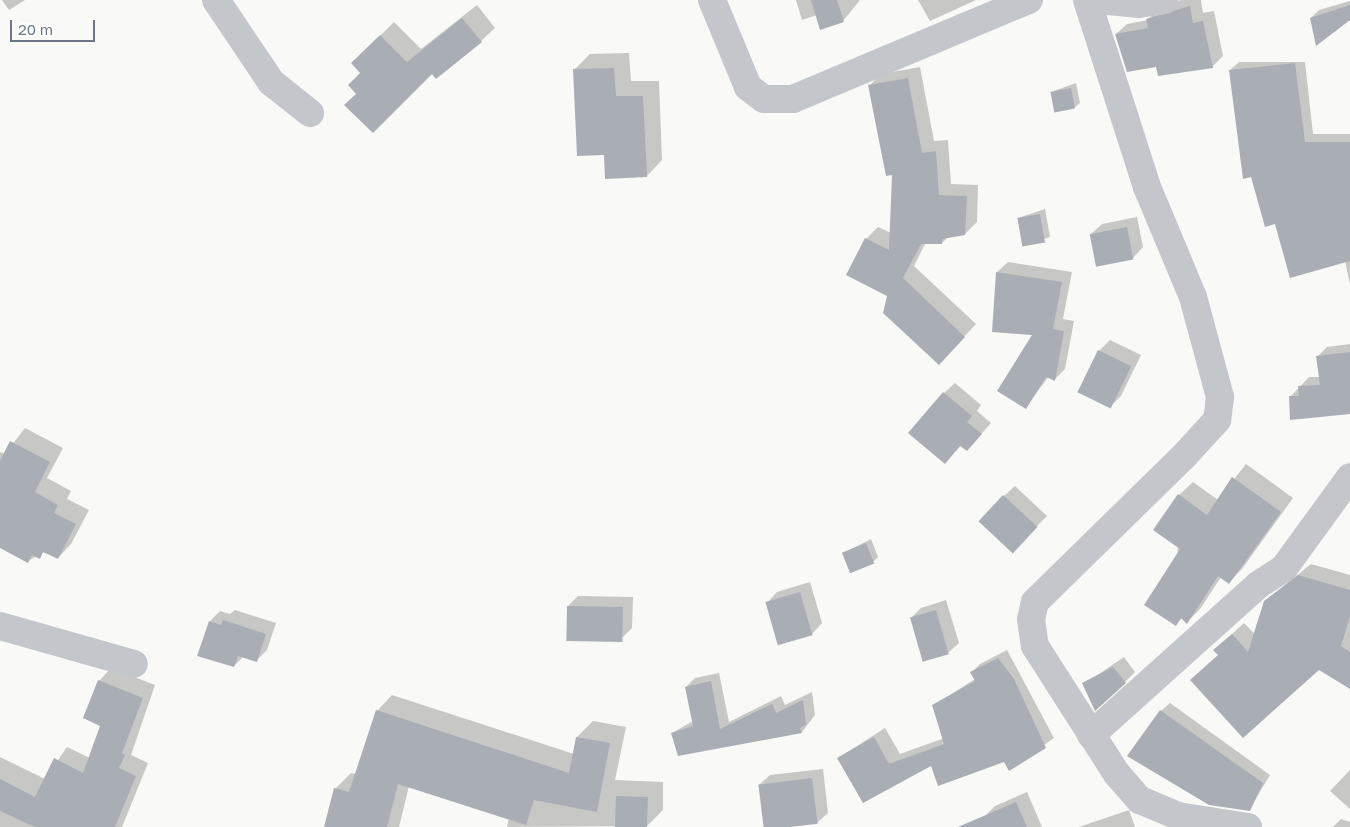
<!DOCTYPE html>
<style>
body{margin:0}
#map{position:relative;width:1350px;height:827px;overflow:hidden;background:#f9f9f7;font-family:"Golos Text",sans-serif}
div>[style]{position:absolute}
.shadow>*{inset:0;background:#0003}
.building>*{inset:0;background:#a9aeb5;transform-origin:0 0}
.minor>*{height:28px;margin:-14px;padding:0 14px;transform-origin:14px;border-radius:14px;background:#c3c6ca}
span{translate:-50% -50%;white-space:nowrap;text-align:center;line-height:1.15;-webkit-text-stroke:5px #fff;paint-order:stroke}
.scale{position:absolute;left:10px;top:20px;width:85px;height:22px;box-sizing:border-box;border:2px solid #6c7685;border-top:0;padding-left:6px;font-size:15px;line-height:18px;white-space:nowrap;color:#6c7685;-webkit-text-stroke:4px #fff;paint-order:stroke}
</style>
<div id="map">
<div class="shadow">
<div style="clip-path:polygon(2px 0,25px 0,9px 10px)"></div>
<div style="clip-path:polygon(796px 0,860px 0,843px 21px,817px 15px,802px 20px)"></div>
<div style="clip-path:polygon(918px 0,976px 0,930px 21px)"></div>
<div style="clip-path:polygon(1181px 0,1201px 0,1203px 13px,1214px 11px,1223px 56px,1212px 67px,1157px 65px,1116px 34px,1127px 24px,1148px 20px,1158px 9px)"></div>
<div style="clip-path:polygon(1350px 1px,1350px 21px,1311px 18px,1319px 10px)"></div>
<div style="clip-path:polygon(477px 5px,495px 28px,481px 41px,432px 73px,358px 94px,362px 73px,353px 63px,394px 22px,421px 49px)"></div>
<div style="clip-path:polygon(629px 53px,631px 81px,659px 81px,662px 160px,647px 176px,574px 70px,590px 54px)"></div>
<div style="clip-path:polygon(1239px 62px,1305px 62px,1313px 134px,1350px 134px,1350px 284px,1345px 261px,1230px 70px)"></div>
<div style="clip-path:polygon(920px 67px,934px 141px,948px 140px,951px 184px,978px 185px,977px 222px,965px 234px,948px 237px,942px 243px,926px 242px,914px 266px,976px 324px,951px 351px,889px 295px,866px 239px,878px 227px,891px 233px,893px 174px,869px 86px,881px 74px)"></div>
<div style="clip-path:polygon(1076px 83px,1080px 103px,1074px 108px,1051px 92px)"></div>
<div style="clip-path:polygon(1045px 209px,1050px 237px,1023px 246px,1018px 218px)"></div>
<div style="clip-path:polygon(1137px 217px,1143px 247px,1133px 258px,1091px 234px,1102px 224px)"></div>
<div style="clip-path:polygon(1008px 262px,1072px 272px,1063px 319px,1074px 321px,1065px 369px,1055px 379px,1049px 376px,1026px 407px,1034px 334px,997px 272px)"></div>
<div style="clip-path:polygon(1110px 340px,1141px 355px,1121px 396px,1111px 406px,1099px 351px)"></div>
<div style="clip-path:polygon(1350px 344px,1350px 413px,1290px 397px,1309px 377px,1320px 377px,1317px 357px,1327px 347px)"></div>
<div style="clip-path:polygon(955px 383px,981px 405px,977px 411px,991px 423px,967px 450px,961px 445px,945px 463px,944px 393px)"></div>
<div style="clip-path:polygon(25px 428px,63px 448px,47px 478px,71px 491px,67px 499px,89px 510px,71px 544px,58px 558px,46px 551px,28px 561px,0 547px,0 452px,5px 454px)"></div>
<div style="clip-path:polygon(1246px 464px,1293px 498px,1242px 569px,1229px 582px,1221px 577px,1200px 609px,1187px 622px,1182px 618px,1176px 624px,1179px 495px,1193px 482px,1218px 500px)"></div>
<div style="clip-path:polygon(1015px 486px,1047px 516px,1012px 551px,1004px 496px)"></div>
<div style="clip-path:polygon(871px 539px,878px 557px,873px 562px,843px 553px)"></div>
<div style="clip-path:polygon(1311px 564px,1350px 575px,1350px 687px,1319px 668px,1215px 650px,1244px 623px,1255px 634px,1265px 601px)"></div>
<div style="clip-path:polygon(810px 582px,822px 623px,812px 634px,767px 603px,777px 592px)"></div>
<div style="clip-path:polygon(578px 596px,633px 597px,632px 628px,621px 639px,568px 606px)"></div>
<div style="clip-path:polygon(946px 600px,959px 643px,948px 653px,911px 618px,921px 608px)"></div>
<div style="clip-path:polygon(235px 610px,276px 623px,267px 650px,256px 661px,243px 657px,234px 666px,210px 621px,220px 611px,230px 614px)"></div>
<div style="clip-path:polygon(1007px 650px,1054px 738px,1010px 769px,1005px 760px,955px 747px,863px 802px,838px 758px,885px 728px,900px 754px,950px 736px,936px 704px,975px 679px,972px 672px,980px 664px)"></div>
<div style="clip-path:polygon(1124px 657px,1135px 672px,1125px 682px,1084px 684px)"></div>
<div style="clip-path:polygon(111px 668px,155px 685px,131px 755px,148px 763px,122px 827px,0 827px,0 757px,45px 779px,67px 747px,90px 758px,102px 725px,99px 681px)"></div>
<div style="clip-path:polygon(719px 673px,729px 722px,781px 696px,785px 705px,812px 692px,815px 715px,802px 732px,679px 755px,672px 733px,693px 721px,686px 687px,695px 678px)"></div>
<div style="clip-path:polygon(392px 695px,574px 754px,577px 737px,593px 721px,626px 727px,615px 780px,663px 782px,663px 810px,647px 826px,507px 827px,509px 818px,409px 786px,399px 827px,326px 827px,335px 789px,351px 773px,356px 774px,377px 711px)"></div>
<div style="clip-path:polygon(1170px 703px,1270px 775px,1249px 810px,1161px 711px)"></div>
<div style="clip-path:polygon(823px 769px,828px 813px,817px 823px,764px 827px,759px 785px,770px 775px)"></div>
<div style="clip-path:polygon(1350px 770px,1350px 809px,1330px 791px)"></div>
<div style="clip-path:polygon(1027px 792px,1042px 827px,988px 827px,984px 817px,995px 806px)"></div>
<div style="clip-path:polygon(1129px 810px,1135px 827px,1079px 827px)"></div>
<div style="clip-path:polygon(1341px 819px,1350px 822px,1350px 827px,1333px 827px)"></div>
</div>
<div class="building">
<div style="clip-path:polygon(811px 0,837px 0,844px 22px,820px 30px)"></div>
<div style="clip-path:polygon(1350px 5px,1350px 20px,1316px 46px,1310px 18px)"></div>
<div style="clip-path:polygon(1190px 6px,1193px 23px,1203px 21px,1213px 68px,1158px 76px,1156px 67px,1127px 72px,1115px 34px,1148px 28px,1146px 19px)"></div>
<div style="clip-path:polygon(462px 18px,482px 42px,436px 79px,432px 74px,373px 133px,344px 105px,356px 94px,348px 85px,360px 73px,351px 63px,380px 35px,407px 62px)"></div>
<div style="clip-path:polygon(1295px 63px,1305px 142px,1350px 142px,1350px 261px,1290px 278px,1275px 224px,1265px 227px,1251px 177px,1243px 179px,1229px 70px)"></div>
<div style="clip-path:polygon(614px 68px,616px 96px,643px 96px,647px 177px,605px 179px,604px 155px,577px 156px,573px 69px)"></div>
<div style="clip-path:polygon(908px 78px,922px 153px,936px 151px,939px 195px,967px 196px,965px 235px,942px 239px,942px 244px,921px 244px,903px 278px,965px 337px,939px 365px,883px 313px,887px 296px,846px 275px,865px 238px,889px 250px,892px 175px,886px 176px,868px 85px)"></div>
<div style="left:1071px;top:88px;width:21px;height:21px;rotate:79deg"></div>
<div style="left:1040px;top:214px;width:29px;height:23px;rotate:80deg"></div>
<div style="left:1127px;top:227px;width:33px;height:38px;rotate:79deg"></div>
<div style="clip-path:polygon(996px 272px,1062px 282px,1053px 329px,1064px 331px,1055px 381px,1046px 377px,1026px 409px,997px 391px,1032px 335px,992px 332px)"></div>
<div style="left:1098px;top:350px;width:37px;height:47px;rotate:26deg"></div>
<div style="clip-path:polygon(1350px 352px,1350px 414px,1290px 420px,1289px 396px,1299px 396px,1298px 386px,1320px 385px,1316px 356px)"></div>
<div style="clip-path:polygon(943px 392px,972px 416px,967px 422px,982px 434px,967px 451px,960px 446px,945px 464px,908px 433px)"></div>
<div style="clip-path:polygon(10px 441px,50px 462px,35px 492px,58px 505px,54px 513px,76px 524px,58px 559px,43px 552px,40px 559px,32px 555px,28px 563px,0 548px,0 461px)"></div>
<div style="clip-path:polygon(1232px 477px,1281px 512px,1229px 584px,1218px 576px,1187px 624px,1181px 618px,1176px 626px,1144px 605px,1180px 549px,1153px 530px,1178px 494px,1207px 515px)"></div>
<div style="left:1003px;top:495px;width:47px;height:36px;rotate:43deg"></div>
<div style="left:866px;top:543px;width:22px;height:26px;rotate:68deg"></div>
<div style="clip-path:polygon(1298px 575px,1350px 590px,1350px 616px,1341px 646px,1350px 652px,1350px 689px,1319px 670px,1243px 738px,1190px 680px,1218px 655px,1213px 650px,1232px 634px,1248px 652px,1264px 601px)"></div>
<div style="left:800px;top:592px;width:45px;height:36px;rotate:74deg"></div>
<div style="left:567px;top:606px;width:56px;height:35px;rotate:1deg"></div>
<div style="left:936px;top:610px;width:46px;height:27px;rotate:74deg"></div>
<div style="clip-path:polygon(223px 620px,266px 634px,257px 662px,238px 656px,234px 667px,197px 656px,209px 621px,221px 625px)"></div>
<div style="clip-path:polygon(998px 658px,1014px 679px,1046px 748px,1009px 771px,1004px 762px,938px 786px,931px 766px,863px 803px,837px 758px,874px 737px,889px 764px,944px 744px,932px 705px,975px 681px,970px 672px)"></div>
<div style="clip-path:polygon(1113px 667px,1126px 683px,1095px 711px,1082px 683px)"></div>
<div style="clip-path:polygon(98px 680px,143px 698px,122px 753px,125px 755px,119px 768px,136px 776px,115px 827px,35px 827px,0 811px,0 779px,35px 797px,54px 758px,83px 773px,100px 726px,83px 718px)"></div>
<div style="clip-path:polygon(711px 681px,720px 729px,772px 704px,776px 713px,803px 700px,806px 725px,800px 728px,802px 733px,678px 756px,671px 733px,693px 726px,685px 687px)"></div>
<div style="clip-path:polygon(376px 710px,569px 773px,576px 737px,610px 743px,597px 812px,534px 800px,526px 825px,398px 784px,387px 827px,324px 827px,334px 788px,349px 792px)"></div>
<div style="clip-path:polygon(1160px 710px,1263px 783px,1250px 811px,1209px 805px,1127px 756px)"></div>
<div style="left:812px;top:778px;width:46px;height:54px;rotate:83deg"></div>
<div style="left:616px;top:796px;width:32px;height:31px;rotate:2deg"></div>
<div style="clip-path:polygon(1016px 802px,1027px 827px,958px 827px)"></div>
</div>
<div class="minor">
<div style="left:216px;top:0;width:99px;rotate:56.1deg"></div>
<div style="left:271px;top:82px;width:50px;rotate:38.5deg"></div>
<div style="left:712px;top:0;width:94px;rotate:67.5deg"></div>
<div style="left:748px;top:87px;width:20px;rotate:37deg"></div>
<div style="left:764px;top:99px;width:29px"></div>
<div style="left:793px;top:99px;width:256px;rotate:-22.8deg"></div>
<div style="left:1087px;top:0;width:196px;rotate:72.2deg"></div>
<div style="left:1147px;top:187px;width:119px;rotate:67.3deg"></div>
<div style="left:1193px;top:297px;width:104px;rotate:74.9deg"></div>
<div style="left:1220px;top:397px;width:23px;rotate:97deg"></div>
<div style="left:1217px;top:420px;width:49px;rotate:132.5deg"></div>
<div style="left:1184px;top:456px;width:209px;rotate:135.6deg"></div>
<div style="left:1035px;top:602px;width:17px;rotate:103deg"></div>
<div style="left:1031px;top:619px;width:27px;rotate:82deg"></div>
<div style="left:1035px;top:646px;width:152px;rotate:57.4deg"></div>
<div style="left:1117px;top:774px;width:35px;rotate:49deg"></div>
<div style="left:1140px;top:800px;width:41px;rotate:22.8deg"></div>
<div style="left:1178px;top:816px;width:71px;rotate:8.9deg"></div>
<div style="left:1099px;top:0;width:40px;rotate:5.7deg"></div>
<div style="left:1139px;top:4px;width:26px;rotate:-9deg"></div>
<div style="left:0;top:626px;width:139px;rotate:15.8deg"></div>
<div style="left:1091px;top:735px;width:224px;rotate:-41.9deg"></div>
<div style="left:1258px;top:585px;width:31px;rotate:-33deg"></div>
<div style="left:1284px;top:568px;width:112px;rotate:-54deg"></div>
</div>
<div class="scale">20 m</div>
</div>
